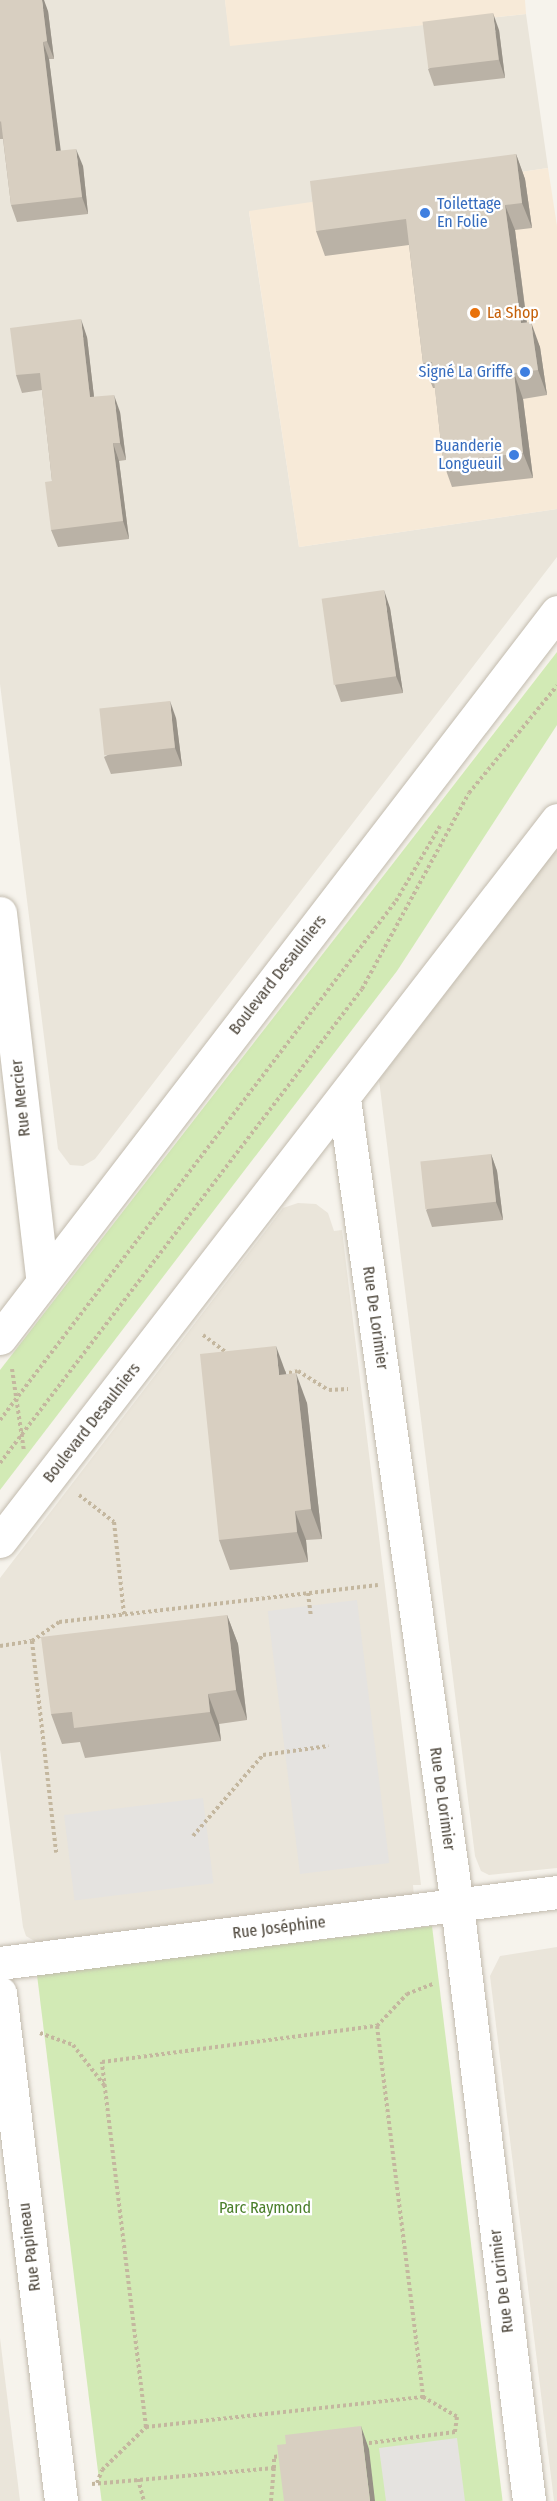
<!DOCTYPE html>
<meta charset="utf-8">
<style>
body{margin:0}
#map{position:relative;width:557px;height:2501px;overflow:hidden;background:#f6f3ec;font-family:"Fira Sans Condensed",sans-serif}
div>[style]{position:absolute}
.residential>*{inset:0;background:#eae5da}
.commercial>*{inset:0;background:#f7ead8}
.green>*{inset:0;background:#d2eab5;transform-origin:0 0}
.parking>*{inset:0;background:#e5e3e0;transform-origin:0 0}
.path>*{height:4px;margin-top:-2px;transform-origin:0;background:repeating-linear-gradient(90deg,#c4b79f 0 3px,transparent 0 6px)}
.roads{filter:drop-shadow(0 0 2px #c2bbae) drop-shadow(0 0 2px #c2bbae)}
.minor>*{height:33px;margin:-16.5px;padding:0 16.5px;transform-origin:16.5px;border-radius:16.5px;background:#fff}
.wall>*{inset:0;background:#bab2a6}
.shaded-wall>*{inset:0;background:#979187}
.building>*{inset:0;background:#d8cfc1;transform-origin:0 0}
.dots>*{width:16px;height:16px;translate:-50% -50%;box-sizing:border-box;border:3px solid #fff;border-radius:50%}
span{translate:-50% -50%;white-space:nowrap;text-align:center;line-height:1.15;-webkit-text-stroke:4.5px #fff;paint-order:stroke}
.shop-label{font-size:16px;color:#366cbe}
.left{translate:0 -50%;text-align:left}
.right{translate:-100% -50%;text-align:right}
.food-label{font-size:16px;color:#c56008}
.street-label{font-size:16px;color:#4b4439}
.park-label{font-size:16px;color:#4a7f2a}
</style>
<div id="map">
<div class="residential">
<div style="clip-path:polygon(0 0,225px 0,231px 45px,526px 14px,548px 168px,249px 212px,299px 547px,557px 509px,557px 557px,95px 1159px,83px 1166px,70px 1165px,58px 1149px,0 684px)"></div>
<div style="clip-path:polygon(557px 848px,557px 1868px,489px 1875px,481px 1871px,475px 1856px,379px 1080px)"></div>
<div style="clip-path:polygon(298px 1203px,316px 1204px,328px 1213px,334px 1231px,342px 1230px,421px 1885px,413px 1885px,414px 1896px,36px 1942px,26px 1936px,23px 1927px,0 1750px,0 1578px,283px 1208px)"></div>
<div style="clip-path:polygon(557px 1947px,557px 2501px,554px 2501px,490px 1976px,500px 1956px)"></div>
<div style="clip-path:polygon(0 2338px,20px 2501px,0 2501px)"></div>
</div>
<div class="commercial">
<div style="clip-path:polygon(225px 0,525px 0,526px 14px,230px 46px)"></div>
<div style="clip-path:polygon(548px 168px,557px 226px,557px 509px,299px 547px,249px 211px)"></div>
</div>
<div class="green">
<div style="clip-path:polygon(557px 652px,557px 725px,397px 971px,0 1490px,0 1370px)"></div>
<div style="left:432px;top:1926px;width:579px;height:398px;rotate:83deg"></div>
</div>
<div class="parking">
<div style="left:357px;top:1600px;width:265px;height:90px;rotate:83deg"></div>
<div style="left:203px;top:1798px;width:86px;height:140px;rotate:83deg"></div>
<div style="clip-path:polygon(457px 2438px,465px 2501px,386px 2501px,379px 2448px)"></div>
</div>
<div class="path">
<div style="left:203px;top:1335px;width:31px;rotate:37deg"></div>
<div style="left:12px;top:1369px;width:83px;rotate:81.7deg"></div>
<div style="left:283px;top:1374px;width:15px;rotate:-11deg"></div>
<div style="left:298px;top:1371px;width:36px;rotate:32deg"></div>
<div style="left:329px;top:1390px;width:19px;rotate:-3deg"></div>
<div style="left:0;top:1420px;width:653px;rotate:-52.66deg"></div>
<div style="left:396px;top:901px;width:87px;rotate:-59.6deg"></div>
<div style="left:0;top:1463px;width:596px;rotate:-52.63deg"></div>
<div style="left:362px;top:989px;width:223px;rotate:-61.4deg"></div>
<div style="left:469px;top:793px;width:139px;rotate:-50.6deg"></div>
<div style="left:79px;top:1495px;width:44px;rotate:37.6deg"></div>
<div style="left:114px;top:1522px;width:93px;rotate:83.8deg"></div>
<div style="left:308px;top:1593px;width:23px;rotate:83deg"></div>
<div style="left:32px;top:1641px;width:213px;rotate:83.5deg"></div>
<div style="left:0;top:1646px;width:32px;rotate:-9deg"></div>
<div style="left:32px;top:1641px;width:33px;rotate:-35deg"></div>
<div style="left:59px;top:1622px;width:321px;rotate:-6.6deg"></div>
<div style="left:193px;top:1836px;width:107px;rotate:-49.2deg"></div>
<div style="left:263px;top:1755px;width:66px;rotate:-7.9deg"></div>
<div style="left:377px;top:2026px;width:44px;rotate:-46.8deg"></div>
<div style="left:407px;top:1994px;width:28px;rotate:-21deg"></div>
<div style="left:40px;top:2033px;width:35px;rotate:20deg"></div>
<div style="left:73px;top:2045px;width:51px;rotate:52.2deg"></div>
<div style="left:146px;top:2427px;width:368px;rotate:-96.9deg"></div>
<div style="left:102px;top:2062px;width:277px;rotate:-7.5deg"></div>
<div style="left:377px;top:2026px;width:374px;rotate:82.9deg"></div>
<div style="left:138px;top:2479px;width:23px;rotate:75deg"></div>
<div style="left:97px;top:2483px;width:14px;rotate:-69deg"></div>
<div style="left:102px;top:2470px;width:62px;rotate:-44.3deg"></div>
<div style="left:146px;top:2427px;width:279px;rotate:-6.2deg"></div>
<div style="left:423px;top:2397px;width:39px;rotate:30deg"></div>
<div style="left:457px;top:2417px;width:15px;rotate:98deg"></div>
<div style="left:455px;top:2432px;width:94px;rotate:172.6deg"></div>
<div style="left:92px;top:2484px;width:183px;rotate:-5deg"></div>
<div style="left:274px;top:2468px;width:11px;rotate:-90deg"></div>
<div style="left:274px;top:2457px;width:10px;rotate:-11deg"></div>
<div style="left:271px;top:2501px;width:33px;rotate:-85deg"></div>
</div>
<div class="roads">
<div class="minor">
<div style="left:0;top:913px;width:371px;rotate:83.4deg"></div>
<div style="left:344px;top:1099px;width:814px;rotate:82.02deg"></div>
<div style="left:457px;top:1905px;width:600px;rotate:83.11deg"></div>
<div style="left:0;top:1338px;width:915px;rotate:-52.5deg"></div>
<div style="left:0;top:1541px;width:911px;rotate:-52.31deg"></div>
<div style="left:0;top:1963px;width:562px;rotate:-7.26deg"></div>
<div style="left:0;top:1993px;width:512px;rotate:83.15deg"></div>
</div>
</div>
<div class="wall">
<div style="clip-path:polygon(0 0,48px 11px,54px 59px,49px 59px,60px 151px,83px 166px,88px 214px,17px 222px,11px 205px,3px 139px,0 139px)"></div>
<div style="clip-path:polygon(499px 30px,505px 78px,434px 86px,428px 69px)"></div>
<div style="clip-path:polygon(516px 154px,525px 179px,532px 228px,515px 230px,527px 322px,540px 347px,547px 395px,523px 399px,533px 478px,452px 487px,443px 462px,435px 388px,433px 388px,423px 363px,409px 245px,325px 256px,316px 231px)"></div>
<div style="clip-path:polygon(87px 337px,94px 397px,120px 412px,126px 460px,119px 461px,129px 539px,58px 547px,51px 530px,52px 481px,42px 390px,22px 393px,16px 375px)"></div>
<div style="clip-path:polygon(390px 608px,403px 693px,341px 702px,335px 685px)"></div>
<div style="clip-path:polygon(176px 718px,182px 766px,111px 774px,104px 757px)"></div>
<div style="clip-path:polygon(491px 1154px,497px 1171px,503px 1220px,432px 1227px,426px 1210px)"></div>
<div style="clip-path:polygon(286px 1374px,307px 1403px,322px 1539px,306px 1540px,308px 1562px,230px 1570px,219px 1540px)"></div>
<div style="clip-path:polygon(227px 1615px,238px 1644px,247px 1720px,219px 1724px,221px 1741px,85px 1758px,80px 1742px,62px 1744px,51px 1714px)"></div>
</div>
<div class="shaded-wall">
<div style="clip-path:polygon(42px 0,44px 0,48px 11px,54px 59px,47px 41px)"></div>
<div style="clip-path:polygon(493px 13px,499px 30px,505px 78px,499px 60px)"></div>
<div style="clip-path:polygon(43px 42px,49px 59px,63px 168px,56px 151px)"></div>
<div style="clip-path:polygon(76px 149px,83px 166px,88px 214px,82px 197px)"></div>
<div style="clip-path:polygon(516px 154px,525px 179px,532px 228px,522px 203px)"></div>
<div style="clip-path:polygon(505px 205px,515px 230px,530px 348px,521px 323px)"></div>
<div style="clip-path:polygon(81px 319px,87px 337px,96px 414px,90px 397px)"></div>
<div style="clip-path:polygon(531px 322px,540px 347px,547px 395px,538px 370px)"></div>
<div style="clip-path:polygon(514px 373px,523px 399px,533px 478px,523px 453px)"></div>
<div style="clip-path:polygon(114px 395px,120px 412px,126px 460px,120px 443px)"></div>
<div style="clip-path:polygon(113px 443px,119px 461px,129px 539px,123px 521px)"></div>
<div style="clip-path:polygon(384px 590px,390px 608px,403px 693px,396px 676px)"></div>
<div style="clip-path:polygon(170px 701px,176px 718px,182px 766px,175px 748px)"></div>
<div style="clip-path:polygon(491px 1154px,497px 1171px,503px 1220px,496px 1202px)"></div>
<div style="clip-path:polygon(276px 1346px,287px 1376px,279px 1375px)"></div>
<div style="clip-path:polygon(296px 1373px,307px 1403px,322px 1539px,311px 1509px)"></div>
<div style="clip-path:polygon(295px 1511px,306px 1540px,308px 1562px,297px 1532px)"></div>
<div style="clip-path:polygon(227px 1615px,238px 1644px,247px 1720px,236px 1690px)"></div>
<div style="clip-path:polygon(208px 1694px,219px 1724px,221px 1741px,210px 1712px)"></div>
<div style="clip-path:polygon(361px 2426px,369px 2449px,375px 2501px,370px 2501px)"></div>
</div>
<div class="building">
<div style="clip-path:polygon(0 0,42px 0,47px 41px,43px 42px,56px 151px,76px 149px,82px 197px,11px 205px,1px 121px,0 122px)"></div>
<div style="left:493px;top:13px;width:47px;height:71px;rotate:83deg"></div>
<div style="clip-path:polygon(516px 154px,522px 203px,505px 205px,521px 323px,531px 322px,538px 370px,514px 373px,523px 453px,443px 462px,432px 362px,423px 363px,406px 219px,316px 231px,310px 181px)"></div>
<div style="clip-path:polygon(81px 319px,90px 397px,114px 395px,120px 443px,113px 443px,123px 521px,51px 530px,45px 482px,52px 481px,40px 373px,16px 375px,10px 328px)"></div>
<div style="left:384px;top:590px;width:87px;height:63px;rotate:82deg"></div>
<div style="left:170px;top:701px;width:47px;height:71px;rotate:84deg"></div>
<div style="left:491px;top:1154px;width:48px;height:71px;rotate:84deg"></div>
<div style="clip-path:polygon(276px 1346px,279px 1375px,296px 1373px,311px 1509px,295px 1511px,297px 1532px,219px 1540px,200px 1354px)"></div>
<div style="clip-path:polygon(227px 1615px,236px 1690px,208px 1694px,210px 1712px,74px 1728px,72px 1712px,51px 1714px,41px 1637px)"></div>
<div style="clip-path:polygon(361px 2426px,370px 2501px,284px 2501px,277px 2445px,286px 2444px,285px 2435px)"></div>
</div>
<div class="dots">
<div style="left:425px;top:213px;background:#3f7fe0"></div>
<div style="left:475px;top:313px;background:#e8710a"></div>
<div style="left:525px;top:372px;background:#3f7fe0"></div>
<div style="left:514px;top:455px;background:#3f7fe0"></div>
</div>
<div class="shop-label">
<span class="left" style="left:437px;top:213px">Toilettage<br>En Folie</span>
<span class="right" style="left:513px;top:372px">Signé La Griffe</span>
<span class="right" style="left:502px;top:455px">Buanderie<br>Longueuil</span>
</div>
<div class="food-label">
<span class="left" style="left:487px;top:313px">La Shop</span>
</div>
<div class="street-label">
<span style="left:278px;top:975px;rotate:-52deg">Boulevard Desaulniers</span>
<span style="left:21px;top:1098px;rotate:-96deg">Rue Mercier</span>
<span style="left:375px;top:1318px;rotate:82deg">Rue De Lorimier</span>
<span style="left:92px;top:1423px;rotate:-52deg">Boulevard Desaulniers</span>
<span style="left:442px;top:1799px;rotate:82deg">Rue De Lorimier</span>
<span style="left:279px;top:1928px;rotate:-7deg">Rue Joséphine</span>
<span style="left:30px;top:2247px;rotate:-97deg">Rue Papineau</span>
<span style="left:502px;top:2281px;rotate:-97deg">Rue De Lorimier</span>
</div>
<div class="park-label">
<span style="left:265px;top:2208px">Parc Raymond</span>
</div>
</div>
